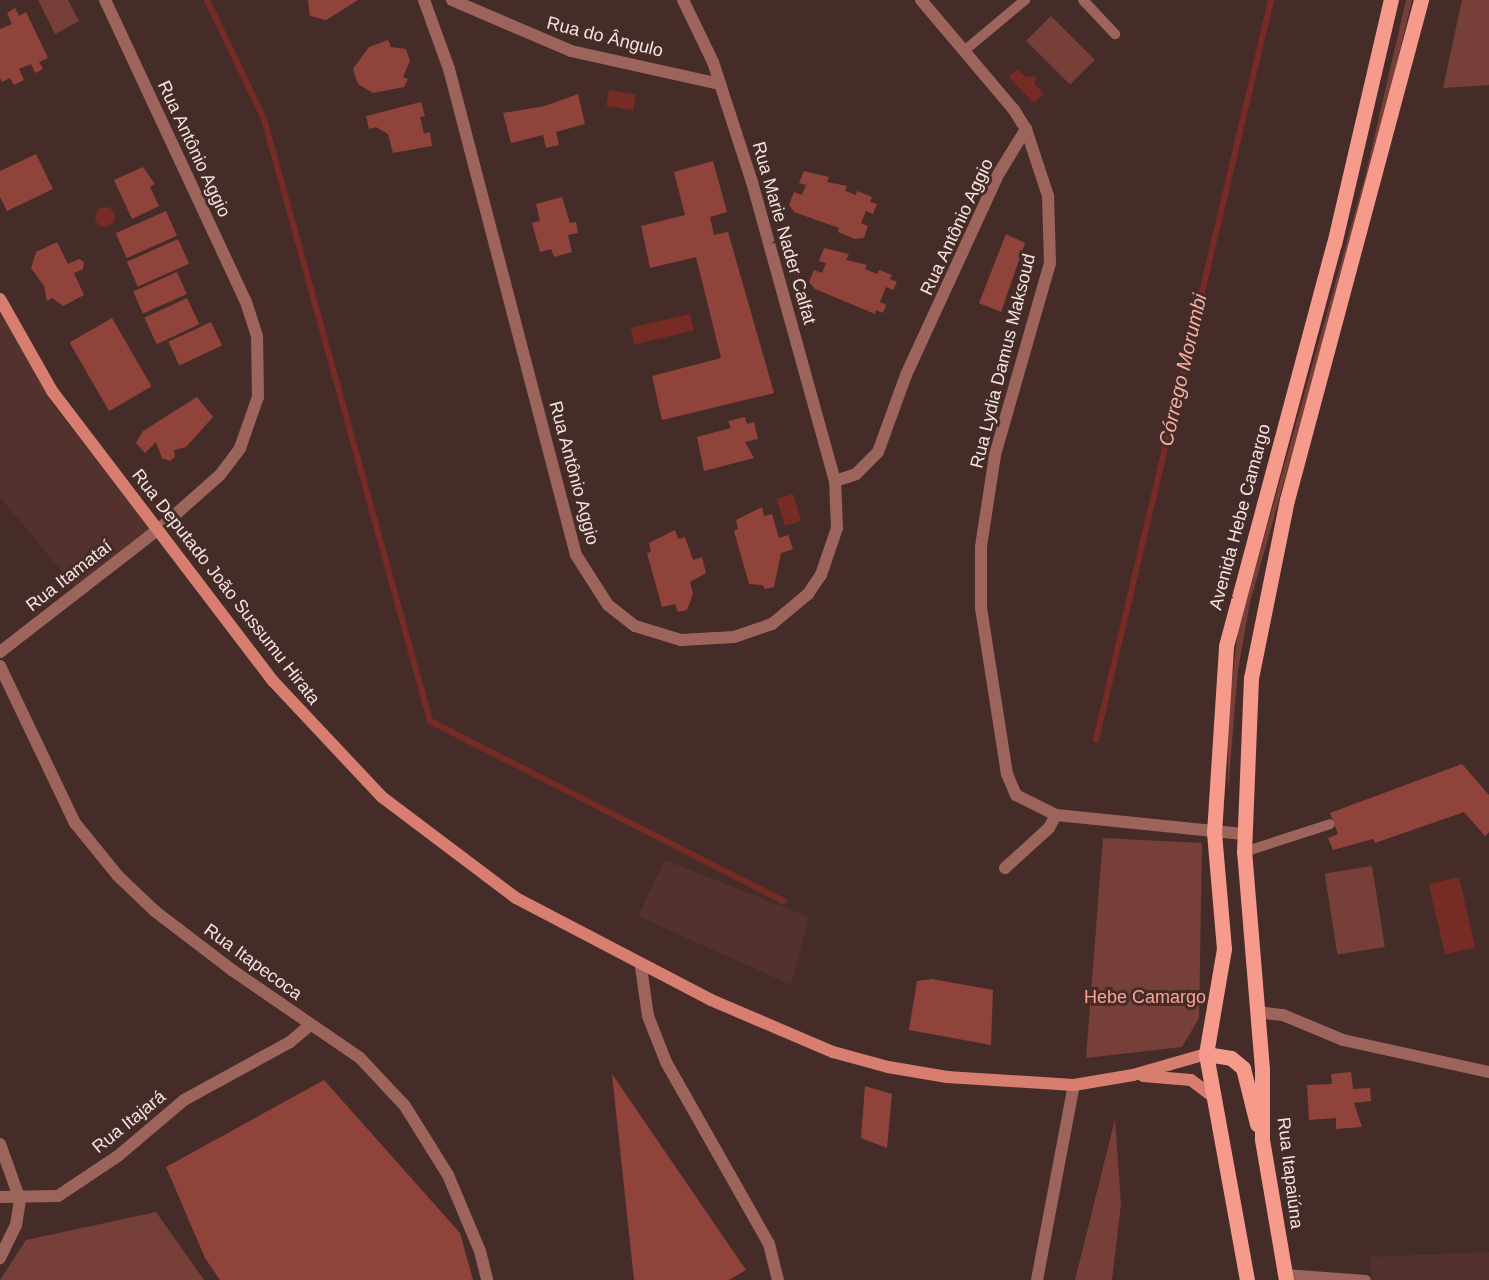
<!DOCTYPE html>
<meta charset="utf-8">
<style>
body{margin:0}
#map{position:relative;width:1489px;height:1280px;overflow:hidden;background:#462c28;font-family:Arial,sans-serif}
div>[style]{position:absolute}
.built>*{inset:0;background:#53312d}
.green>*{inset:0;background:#763f38;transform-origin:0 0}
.water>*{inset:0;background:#762c24;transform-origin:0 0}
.round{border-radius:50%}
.stream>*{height:6px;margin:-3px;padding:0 3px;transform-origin:3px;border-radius:3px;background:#762c24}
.building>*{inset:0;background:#90433a;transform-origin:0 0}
.lane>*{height:10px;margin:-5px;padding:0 5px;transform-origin:5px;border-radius:5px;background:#9d645c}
.street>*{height:12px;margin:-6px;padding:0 6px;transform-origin:6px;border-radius:6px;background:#9d645c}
.secondary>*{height:12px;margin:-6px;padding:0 6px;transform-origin:6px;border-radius:6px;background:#d77e71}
.primary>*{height:15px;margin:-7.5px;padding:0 7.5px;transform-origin:7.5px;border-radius:7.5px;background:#f69a8c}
span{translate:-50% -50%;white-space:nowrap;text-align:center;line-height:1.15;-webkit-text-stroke:6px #462c28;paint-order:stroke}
.street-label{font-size:18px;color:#f5e3e0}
.park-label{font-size:18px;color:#fca396}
.water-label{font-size:20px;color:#f4b0a6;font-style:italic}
</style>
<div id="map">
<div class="built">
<div style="clip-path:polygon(0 308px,53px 405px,154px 533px,76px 588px,0 497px)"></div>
<div style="clip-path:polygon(665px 860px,809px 917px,791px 985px,638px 916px)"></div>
<div style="clip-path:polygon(1489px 1252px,1489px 1280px,1372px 1280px,1370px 1257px)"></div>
</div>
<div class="green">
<div style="clip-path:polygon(38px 0,68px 0,79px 21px,55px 34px)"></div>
<div style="clip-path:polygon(1406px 0,1412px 0,1363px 204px,1250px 602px,1238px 670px,1228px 791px,1228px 713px,1238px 631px,1366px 173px)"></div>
<div style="clip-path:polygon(1462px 0,1489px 0,1489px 85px,1443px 88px)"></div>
<div style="left:1051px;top:16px;width:62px;height:35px;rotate:45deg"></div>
<div style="clip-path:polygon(1103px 838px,1202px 843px,1199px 1018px,1182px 1047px,1086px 1058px)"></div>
<div style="left:1372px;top:866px;width:82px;height:48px;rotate:81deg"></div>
<div style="clip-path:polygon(1115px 1119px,1121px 1204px,1112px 1280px,1075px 1280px)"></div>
<div style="clip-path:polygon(156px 1212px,204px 1280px,0 1280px,26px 1240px)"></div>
</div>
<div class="water">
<div style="clip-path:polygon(1017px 69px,1026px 77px,1036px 76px,1035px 85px,1044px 94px,1034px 103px,1009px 77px)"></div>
<div style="left:609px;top:90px;width:27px;height:16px;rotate:10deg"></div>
<div class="round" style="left:95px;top:207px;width:20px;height:20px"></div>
<div style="left:690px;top:314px;width:17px;height:61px;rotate:77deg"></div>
<div style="left:793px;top:494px;width:28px;height:17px;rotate:73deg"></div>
<div style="left:1459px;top:877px;width:72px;height:31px;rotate:77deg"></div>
</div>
<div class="stream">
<div style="left:207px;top:0;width:132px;rotate:64.4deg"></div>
<div style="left:264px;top:119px;width:624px;rotate:74.58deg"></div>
<div style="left:430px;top:721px;width:397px;rotate:27deg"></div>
<div style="left:1096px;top:740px;width:760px;rotate:-76.69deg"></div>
</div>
<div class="building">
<div style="clip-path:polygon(308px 0,358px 0,326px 20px,310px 16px)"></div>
<div style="clip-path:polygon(15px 8px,19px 16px,26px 12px,48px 58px,39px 62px,43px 69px,35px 73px,31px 64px,19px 69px,24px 80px,14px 85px,10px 78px,2px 82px,0 77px,0 29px,12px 24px,7px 13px)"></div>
<div style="clip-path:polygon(388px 40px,391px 47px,406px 49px,410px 61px,403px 77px,408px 79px,404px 87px,373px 93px,358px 84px,353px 69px,369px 47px)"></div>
<div style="clip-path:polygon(578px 94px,585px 124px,556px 132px,559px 145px,546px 148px,543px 135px,511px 143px,503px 113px,545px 106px)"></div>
<div style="clip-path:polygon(421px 102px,425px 116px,420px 117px,424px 134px,430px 132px,432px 146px,393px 153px,388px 134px,376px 127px,369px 129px,366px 116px)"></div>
<div style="clip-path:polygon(36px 154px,53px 189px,7px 211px,0 197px,0 171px)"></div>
<div style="clip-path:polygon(713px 161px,727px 212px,710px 217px,714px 235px,728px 232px,774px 393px,662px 420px,652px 376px,721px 358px,696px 257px,650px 268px,641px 226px,685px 215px,674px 172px)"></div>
<div style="clip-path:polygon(143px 167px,155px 184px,150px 187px,159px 206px,132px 219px,114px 180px)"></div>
<div style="clip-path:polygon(804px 171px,829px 177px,827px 182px,847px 186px,845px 191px,856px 195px,857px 191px,872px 197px,870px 202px,877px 204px,873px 214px,866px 211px,861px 223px,868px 226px,864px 238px,855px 239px,838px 232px,839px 228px,794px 212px,789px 205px,794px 192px,802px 195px,806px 185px,799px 183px)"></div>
<div style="clip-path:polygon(562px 197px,570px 223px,576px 222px,578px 233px,568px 235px,572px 252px,554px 257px,551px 249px,540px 252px,532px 223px,540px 221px,536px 204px)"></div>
<div style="left:166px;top:211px;width:27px;height:55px;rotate:66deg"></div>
<div style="clip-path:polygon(1006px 234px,1025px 243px,1001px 312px,979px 303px)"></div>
<div style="left:178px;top:239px;width:27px;height:56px;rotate:66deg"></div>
<div style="clip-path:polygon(57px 242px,68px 264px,79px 259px,84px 262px,83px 269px,74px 273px,84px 295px,63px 306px,52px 298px,47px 301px,44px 286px,31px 268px,36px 252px)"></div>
<div style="clip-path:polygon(824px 248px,849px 254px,846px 260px,867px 265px,865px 269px,877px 274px,879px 270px,892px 275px,890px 279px,897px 282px,893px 290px,886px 287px,880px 302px,886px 305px,883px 313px,876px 310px,875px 314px,815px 289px,809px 282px,814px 270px,822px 273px,826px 263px,819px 261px)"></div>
<div style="left:177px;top:272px;width:24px;height:48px;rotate:66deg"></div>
<div style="left:187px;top:298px;width:29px;height:47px;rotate:65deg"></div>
<div style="left:112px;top:318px;width:79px;height:49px;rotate:60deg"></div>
<div style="left:211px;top:322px;width:26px;height:47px;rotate:65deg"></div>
<div style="clip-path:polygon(197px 397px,213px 417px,186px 447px,174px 450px,175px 457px,170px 461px,162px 458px,156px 442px,145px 453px,136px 443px,143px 431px)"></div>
<div style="clip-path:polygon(745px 417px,747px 424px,754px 422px,758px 439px,745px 442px,754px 458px,704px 471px,697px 437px,731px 428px,728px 421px)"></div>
<div style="clip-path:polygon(762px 507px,764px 516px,772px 514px,779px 538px,788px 535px,793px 549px,781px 553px,774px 587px,765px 589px,762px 585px,749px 584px,734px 531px,738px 529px,736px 520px)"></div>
<div style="clip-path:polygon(675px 530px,678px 539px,685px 537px,693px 560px,702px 557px,706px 573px,690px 582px,693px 594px,687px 610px,678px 612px,675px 604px,662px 607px,647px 553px,651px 552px,649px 543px)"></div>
<div style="clip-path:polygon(1462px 764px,1489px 795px,1489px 832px,1485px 836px,1464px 812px,1375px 843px,1373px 839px,1333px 850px,1328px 838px,1338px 834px,1330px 813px)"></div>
<div style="clip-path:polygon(932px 979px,993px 990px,991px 1045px,909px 1030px,917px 981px)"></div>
<div style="clip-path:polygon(1351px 1072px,1353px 1089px,1370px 1088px,1371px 1101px,1354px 1103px,1362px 1127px,1336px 1129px,1336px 1118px,1309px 1120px,1307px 1085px,1332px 1084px,1331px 1074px)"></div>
<div style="clip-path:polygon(612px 1074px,746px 1270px,729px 1280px,634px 1280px)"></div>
<div style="clip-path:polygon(324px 1080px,460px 1233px,473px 1280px,220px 1280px,205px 1258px,166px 1167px)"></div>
<div style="clip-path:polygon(865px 1086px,892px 1094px,887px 1148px,861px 1138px)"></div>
</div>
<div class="lane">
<div style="left:1083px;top:0;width:47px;rotate:46.7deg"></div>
<div style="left:964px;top:51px;width:80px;rotate:-39.9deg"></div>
<div style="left:1244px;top:852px;width:90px;rotate:-18deg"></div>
<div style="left:1285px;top:1274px;width:81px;rotate:4.2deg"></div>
</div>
<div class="street">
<div style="left:424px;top:0;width:73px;rotate:70.1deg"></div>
<div style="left:449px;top:69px;width:502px;rotate:75.36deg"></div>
<div style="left:576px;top:555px;width:59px;rotate:57.4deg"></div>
<div style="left:608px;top:605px;width:34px;rotate:38deg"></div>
<div style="left:635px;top:626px;width:48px;rotate:16.9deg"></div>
<div style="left:681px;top:640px;width:53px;rotate:-3.2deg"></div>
<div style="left:734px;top:637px;width:40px;rotate:-18.9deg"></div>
<div style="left:772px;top:624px;width:47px;rotate:-39.8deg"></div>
<div style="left:808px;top:594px;width:23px;rotate:-56deg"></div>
<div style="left:821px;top:575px;width:50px;rotate:-71.2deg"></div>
<div style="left:837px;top:528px;width:47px;rotate:-92.4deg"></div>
<div style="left:835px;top:481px;width:22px;rotate:-18deg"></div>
<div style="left:856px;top:474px;width:31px;rotate:-45deg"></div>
<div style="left:878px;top:452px;width:82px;rotate:-70deg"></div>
<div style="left:906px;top:375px;width:222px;rotate:-65.3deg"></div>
<div style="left:999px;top:173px;width:52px;rotate:-58.5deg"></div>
<div style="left:452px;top:0;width:129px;rotate:23.2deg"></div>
<div style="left:571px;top:51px;width:153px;rotate:12.5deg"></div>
<div style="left:683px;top:0;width:69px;rotate:64.2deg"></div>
<div style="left:713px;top:62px;width:126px;rotate:72deg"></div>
<div style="left:752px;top:182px;width:310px;rotate:74.5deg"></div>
<div style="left:921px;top:0;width:144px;rotate:49.8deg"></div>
<div style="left:1014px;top:110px;width:22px;rotate:58deg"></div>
<div style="left:1026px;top:129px;width:71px;rotate:71.8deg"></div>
<div style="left:1048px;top:196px;width:67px;rotate:88.3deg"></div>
<div style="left:1050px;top:263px;width:200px;rotate:106deg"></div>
<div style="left:995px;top:455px;width:93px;rotate:98.7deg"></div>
<div style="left:981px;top:547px;width:61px;rotate:90deg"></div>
<div style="left:981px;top:608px;width:168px;rotate:81.1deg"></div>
<div style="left:1007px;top:774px;width:23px;rotate:67deg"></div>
<div style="left:1016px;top:795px;width:45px;rotate:26.6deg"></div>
<div style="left:0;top:652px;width:202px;rotate:-37.8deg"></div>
<div style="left:160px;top:528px;width:80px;rotate:-41.5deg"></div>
<div style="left:220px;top:475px;width:34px;rotate:-53deg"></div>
<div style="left:240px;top:448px;width:54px;rotate:-70.6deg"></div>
<div style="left:258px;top:397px;width:61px;rotate:-90.9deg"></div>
<div style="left:257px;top:336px;width:38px;rotate:-108deg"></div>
<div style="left:245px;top:300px;width:331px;rotate:-115deg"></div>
<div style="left:0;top:666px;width:174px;rotate:64.5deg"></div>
<div style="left:75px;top:823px;width:68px;rotate:50.9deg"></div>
<div style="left:118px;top:876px;width:52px;rotate:43.5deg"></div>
<div style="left:156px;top:912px;width:96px;rotate:37.3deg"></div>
<div style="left:232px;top:970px;width:155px;rotate:34.5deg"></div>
<div style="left:360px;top:1058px;width:66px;rotate:46.8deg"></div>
<div style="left:405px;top:1106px;width:81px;rotate:58.1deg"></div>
<div style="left:448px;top:1175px;width:82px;rotate:67.2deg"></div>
<div style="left:480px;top:1251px;width:30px;rotate:76deg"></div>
<div style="left:1005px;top:868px;width:59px;rotate:-42.3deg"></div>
<div style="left:1049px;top:828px;width:15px;rotate:-62deg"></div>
<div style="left:1056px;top:815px;width:188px;rotate:5.8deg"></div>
<div style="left:641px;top:967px;width:49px;rotate:81.9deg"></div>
<div style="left:648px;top:1016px;width:49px;rotate:68.6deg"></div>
<div style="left:666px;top:1062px;width:209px;rotate:60.5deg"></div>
<div style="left:769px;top:1244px;width:37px;rotate:76deg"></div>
<div style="left:1257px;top:1012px;width:26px;rotate:7deg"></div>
<div style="left:1283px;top:1015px;width:65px;rotate:22.6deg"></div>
<div style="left:1343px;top:1040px;width:149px;rotate:12.4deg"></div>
<div style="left:0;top:1144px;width:59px;rotate:70.3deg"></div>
<div style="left:20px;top:1200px;width:25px;rotate:99deg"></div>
<div style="left:16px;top:1225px;width:37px;rotate:116deg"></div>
<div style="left:0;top:1197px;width:58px;rotate:-1deg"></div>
<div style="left:58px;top:1196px;width:72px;rotate:-33.7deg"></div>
<div style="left:118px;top:1156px;width:87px;rotate:-40.3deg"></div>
<div style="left:184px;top:1100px;width:121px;rotate:-28.7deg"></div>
<div style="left:290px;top:1042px;width:25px;rotate:-40deg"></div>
<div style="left:1037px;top:1280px;width:198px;rotate:-79.3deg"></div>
</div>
<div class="secondary">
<div style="left:0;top:299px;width:106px;rotate:60.5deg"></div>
<div style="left:52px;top:391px;width:365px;rotate:52.7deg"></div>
<div style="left:273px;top:681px;width:159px;rotate:46.8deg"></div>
<div style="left:382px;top:797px;width:168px;rotate:37deg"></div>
<div style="left:516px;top:898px;width:220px;rotate:27.6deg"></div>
<div style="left:711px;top:1000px;width:133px;rotate:23.1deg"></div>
<div style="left:833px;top:1052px;width:57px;rotate:15.3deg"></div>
<div style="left:888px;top:1067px;width:60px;rotate:9.6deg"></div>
<div style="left:947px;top:1077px;width:127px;rotate:3.6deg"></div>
<div style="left:1074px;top:1085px;width:60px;rotate:-9.6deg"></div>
<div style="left:1133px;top:1075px;width:76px;rotate:-16deg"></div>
<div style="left:1143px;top:1076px;width:48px;rotate:4.8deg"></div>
<div style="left:1191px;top:1080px;width:26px;rotate:37deg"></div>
</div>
<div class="primary">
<div style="left:1206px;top:1054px;width:25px;rotate:9deg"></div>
<div style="left:1231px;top:1058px;width:16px;rotate:40deg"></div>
<div style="left:1243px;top:1068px;width:58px;rotate:76deg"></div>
<div style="left:1247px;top:1280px;width:230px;rotate:-100.3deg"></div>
<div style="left:1206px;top:1054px;width:107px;rotate:-80.3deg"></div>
<div style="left:1224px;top:949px;width:116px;rotate:-94.9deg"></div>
<div style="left:1214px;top:833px;width:187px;rotate:-86.3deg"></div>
<div style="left:1226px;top:646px;width:416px;rotate:-75deg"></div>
<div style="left:1334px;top:244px;width:251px;rotate:-76.9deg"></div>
<div style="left:1286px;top:1280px;width:143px;rotate:-99.7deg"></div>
<div style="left:1262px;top:1139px;width:70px;rotate:-90deg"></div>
<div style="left:1262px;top:1069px;width:218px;rotate:-94.7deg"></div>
<div style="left:1244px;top:852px;width:174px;rotate:-87.7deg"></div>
<div style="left:1251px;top:678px;width:182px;rotate:-78.6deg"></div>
<div style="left:1287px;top:500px;width:518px;rotate:-75deg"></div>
</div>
<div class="street-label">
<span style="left:605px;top:37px;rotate:14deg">Rua do Ângulo</span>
<span style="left:194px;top:149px;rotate:65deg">Rua Antônio Aggio</span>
<span style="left:957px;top:227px;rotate:-65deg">Rua Antônio Aggio</span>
<span style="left:784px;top:233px;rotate:74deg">Rua Marie Nader Calfat</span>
<span style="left:1003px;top:361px;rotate:-76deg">Rua Lydia Damus Maksoud</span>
<span style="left:574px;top:473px;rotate:75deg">Rua Antônio Aggio</span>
<span style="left:1240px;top:517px;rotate:-75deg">Avenida Hebe Camargo</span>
<span style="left:69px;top:576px;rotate:-38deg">Rua Itamataí</span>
<span style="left:226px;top:587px;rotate:52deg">Rua Deputado João Sussumu Hirata</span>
<span style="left:253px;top:962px;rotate:36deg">Rua Itapecoca</span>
<span style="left:129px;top:1122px;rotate:-39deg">Rua Itajará</span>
<span style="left:1290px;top:1173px;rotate:83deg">Rua Itapaiúna</span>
</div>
<div class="park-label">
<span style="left:1145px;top:997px">Hebe Camargo</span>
</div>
<div class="water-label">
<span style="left:1183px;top:370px;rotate:-77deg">Córrego Morumbi</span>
</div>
</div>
